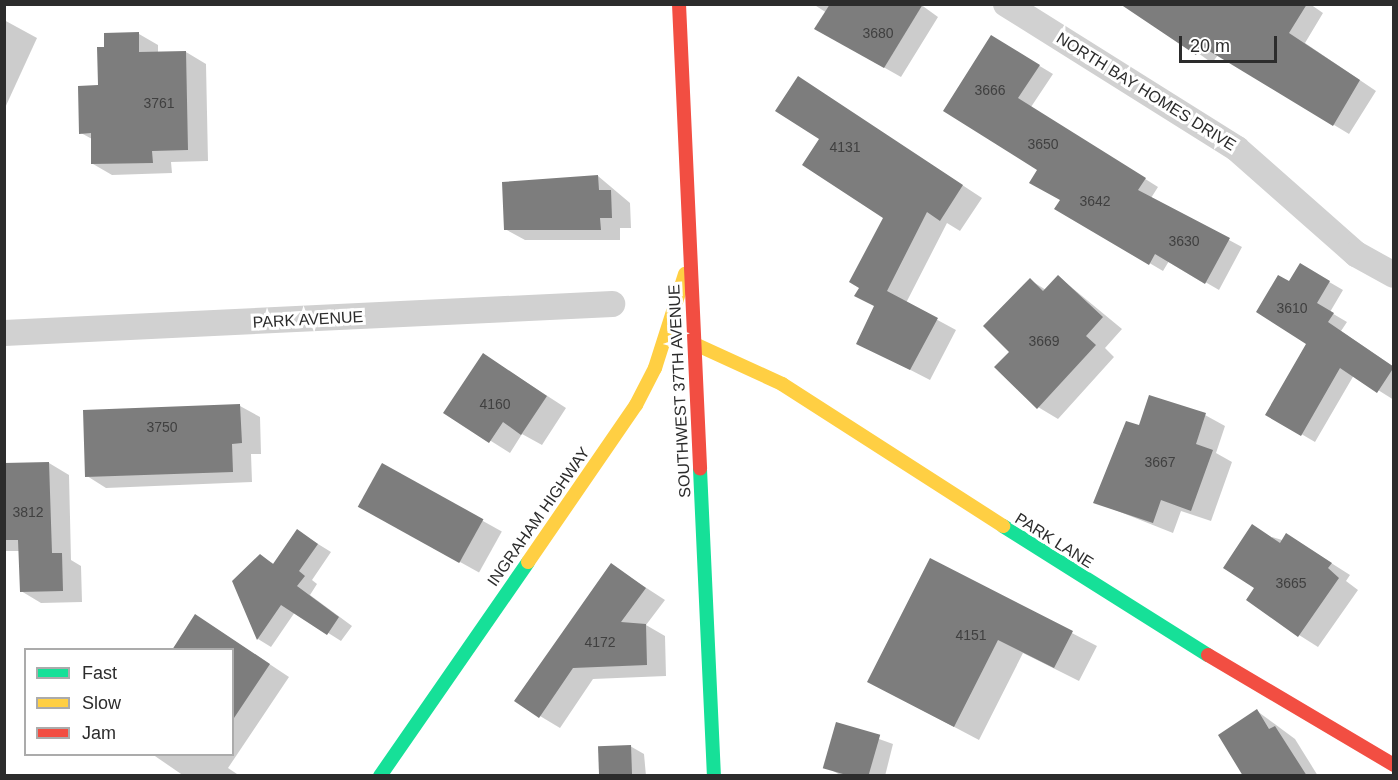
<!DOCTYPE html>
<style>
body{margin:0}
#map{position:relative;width:1398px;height:780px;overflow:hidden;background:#fff;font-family:Helvetica,sans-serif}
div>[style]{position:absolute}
.shadow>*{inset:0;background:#0003;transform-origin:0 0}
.building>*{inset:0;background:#7d7d7d;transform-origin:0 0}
.street>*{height:26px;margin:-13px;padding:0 13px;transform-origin:13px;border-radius:13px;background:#d1d1d1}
.fast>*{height:14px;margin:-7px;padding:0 7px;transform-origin:7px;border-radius:7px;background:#16e098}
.slow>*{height:14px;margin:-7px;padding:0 7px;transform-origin:7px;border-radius:7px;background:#ffcf43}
.jam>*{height:14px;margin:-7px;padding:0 7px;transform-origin:7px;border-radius:7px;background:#f24e42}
span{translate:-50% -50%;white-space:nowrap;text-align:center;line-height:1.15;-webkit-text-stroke:6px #fff;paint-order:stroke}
.number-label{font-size:14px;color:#404040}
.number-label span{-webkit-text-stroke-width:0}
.street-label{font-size:16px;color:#2c2c2c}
.frame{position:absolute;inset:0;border:6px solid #2c2c2c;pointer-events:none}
.legend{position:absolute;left:24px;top:648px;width:210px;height:108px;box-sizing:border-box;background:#fff;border:2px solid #ababab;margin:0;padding:8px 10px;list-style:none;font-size:18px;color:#2c2c2c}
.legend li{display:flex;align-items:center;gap:12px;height:30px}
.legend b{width:30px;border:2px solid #ababab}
.scale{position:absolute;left:1179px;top:36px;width:98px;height:27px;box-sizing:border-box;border:3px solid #2c2c2c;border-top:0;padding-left:8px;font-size:18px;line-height:21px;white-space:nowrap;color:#2c2c2c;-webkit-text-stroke:4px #fff;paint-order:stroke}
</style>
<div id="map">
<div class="shadow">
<div style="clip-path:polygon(813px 4px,920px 4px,938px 17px,901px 77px,816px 29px,827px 13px)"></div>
<div style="clip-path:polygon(1265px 4px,1310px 4px,1323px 13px,1305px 43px,1376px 91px,1349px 134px,1218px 55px,1212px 63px,1170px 33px)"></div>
<div style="clip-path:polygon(4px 20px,37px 38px,4px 110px)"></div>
<div style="clip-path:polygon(139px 34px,158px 45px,158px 53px,186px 52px,206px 64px,208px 161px,171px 162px,172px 173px,112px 175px,93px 164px,92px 139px,81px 133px,99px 87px,106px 49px)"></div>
<div style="clip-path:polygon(1005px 45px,1053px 74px,1031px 107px,1158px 187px,1151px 198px,1242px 247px,1219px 290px,1169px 261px,1163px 271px,1056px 208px,1062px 200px,1039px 169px,945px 111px)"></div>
<div style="clip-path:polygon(799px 78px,982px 198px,960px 231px,947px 223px,906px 303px,956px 330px,930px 380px,858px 343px,875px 308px,885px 218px,821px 139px)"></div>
<div style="clip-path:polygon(598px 176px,630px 203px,631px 228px,620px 228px,620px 240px,525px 240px,505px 229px,504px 183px)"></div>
<div style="clip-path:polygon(1300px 265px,1343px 290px,1330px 312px,1347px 322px,1341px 331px,1394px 367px,1394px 400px,1354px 375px,1315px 442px,1267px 414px,1308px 343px,1290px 283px)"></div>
<div style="clip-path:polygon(1059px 277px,1122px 329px,1105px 348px,1114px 357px,1058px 419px,1038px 407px,1030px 280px,1046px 290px)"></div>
<div style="clip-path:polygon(484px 355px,566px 408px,542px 445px,522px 434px,510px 453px,445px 412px)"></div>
<div style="clip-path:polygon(240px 406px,260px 417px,261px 454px,251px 454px,252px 482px,106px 488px,87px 476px)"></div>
<div style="clip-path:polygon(1205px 415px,1225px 426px,1216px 453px,1232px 462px,1211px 521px,1181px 511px,1173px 533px,1095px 502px,1140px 427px)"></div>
<div style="clip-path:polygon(49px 463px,69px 475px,71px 560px,81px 566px,82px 602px,41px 603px,21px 591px,20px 551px,4px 551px,4px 464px)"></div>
<div style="left:382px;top:465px;width:137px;height:47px;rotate:29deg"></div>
<div style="clip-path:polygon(297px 531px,331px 552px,312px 580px,317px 584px,310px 595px,352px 626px,341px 641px,295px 612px,271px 647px,258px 639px,234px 582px,260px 556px,274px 564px)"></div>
<div style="clip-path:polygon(1272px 537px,1306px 547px,1350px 575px,1346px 581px,1358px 590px,1318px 647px,1299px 635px,1256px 588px)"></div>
<div style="clip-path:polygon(930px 560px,1097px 646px,1079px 681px,1023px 653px,979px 740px,869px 682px)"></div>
<div style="clip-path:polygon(611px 565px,665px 600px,646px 625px,665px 636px,666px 676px,593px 679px,560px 728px,540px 716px)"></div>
<div style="clip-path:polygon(215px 628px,289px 677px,228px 768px,240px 776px,184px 776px,152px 754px,232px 754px,232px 650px)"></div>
<div style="clip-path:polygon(1257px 711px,1295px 739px,1318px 776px,1249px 776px)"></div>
<div style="clip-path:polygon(837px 724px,893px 744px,885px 776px,842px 776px,826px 767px)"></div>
<div style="clip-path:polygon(630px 746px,644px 754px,646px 776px,600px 776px)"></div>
</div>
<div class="building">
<div style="clip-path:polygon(830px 4px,923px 4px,884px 68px,814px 29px)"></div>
<div style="clip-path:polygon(1120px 4px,1307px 4px,1289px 33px,1360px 80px,1333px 126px,1201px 46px,1196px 55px)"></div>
<div style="clip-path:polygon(139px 32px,139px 52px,186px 51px,188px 150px,152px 151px,153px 163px,91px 164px,91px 133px,79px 134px,78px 86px,98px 85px,97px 47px,104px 47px,104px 33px)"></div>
<div style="clip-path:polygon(991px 35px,1040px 65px,1018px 98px,1146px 178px,1138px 190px,1230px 238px,1205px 284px,1155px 254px,1149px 265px,1054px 209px,1060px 200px,1029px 183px,1037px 170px,943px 111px)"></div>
<div style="clip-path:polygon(798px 76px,963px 185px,940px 221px,927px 212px,887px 291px,938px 318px,910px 370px,856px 344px,874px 306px,854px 296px,859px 288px,849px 282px,883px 218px,802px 165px,819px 139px,775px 111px)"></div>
<div style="clip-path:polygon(598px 175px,599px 190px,611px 190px,612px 218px,600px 218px,601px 230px,504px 230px,502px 182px)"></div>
<div style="clip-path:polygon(1300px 263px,1330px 281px,1317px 303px,1334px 313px,1328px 322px,1394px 367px,1377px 393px,1340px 368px,1301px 436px,1265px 415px,1306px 344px,1256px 312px,1278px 275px,1289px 281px)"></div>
<div style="clip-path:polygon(1058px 275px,1103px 317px,1086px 336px,1096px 345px,1037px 409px,994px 367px,1009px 352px,983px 326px,1030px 278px,1043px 291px)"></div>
<div style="clip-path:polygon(483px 353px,547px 396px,521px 435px,503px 422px,489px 443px,443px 413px)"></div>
<div style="clip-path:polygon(1149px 395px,1206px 413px,1196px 444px,1213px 450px,1191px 511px,1161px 500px,1153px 523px,1093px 503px,1126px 421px,1139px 425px)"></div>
<div style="clip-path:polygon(240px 404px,242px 443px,232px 444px,233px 472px,85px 477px,83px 410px)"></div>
<div style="clip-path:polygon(49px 462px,52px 553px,62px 553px,63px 591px,20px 592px,18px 540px,4px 540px,4px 463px)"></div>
<div style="left:382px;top:463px;width:116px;height:50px;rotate:29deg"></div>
<div style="clip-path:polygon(1252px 524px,1280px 543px,1286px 533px,1332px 563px,1328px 568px,1339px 578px,1298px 637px,1246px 600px,1254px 588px,1223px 568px)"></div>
<div style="clip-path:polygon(297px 529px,318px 544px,299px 571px,305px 576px,297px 586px,339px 617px,327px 635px,281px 605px,257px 640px,232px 581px,260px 554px,273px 564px)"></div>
<div style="clip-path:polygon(930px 558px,1073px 631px,1054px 668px,998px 640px,954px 727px,867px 682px)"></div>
<div style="clip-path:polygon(611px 563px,646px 588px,621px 622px,646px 624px,647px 665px,573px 668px,539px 718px,514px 701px)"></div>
<div style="clip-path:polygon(195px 614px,270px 664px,232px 721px,232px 650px,172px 650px)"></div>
<div style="clip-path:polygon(1257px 709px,1269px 729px,1275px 726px,1307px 776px,1243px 776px,1218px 735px)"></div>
<div style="left:836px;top:722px;width:46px;height:48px;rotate:16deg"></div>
<div style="left:631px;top:745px;width:31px;height:33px;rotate:88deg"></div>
</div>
<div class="street">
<div style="left:1006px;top:4px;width:273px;rotate:32.1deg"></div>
<div style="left:1237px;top:149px;width:159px;rotate:41.4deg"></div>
<div style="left:1356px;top:254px;width:43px;rotate:28.9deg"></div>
<div style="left:4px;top:333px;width:609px;rotate:-2.73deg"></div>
</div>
<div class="fast">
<div style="left:700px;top:469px;width:307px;rotate:87.4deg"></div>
<div style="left:1003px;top:526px;width:242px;rotate:32.2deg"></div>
<div style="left:380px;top:776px;width:260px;rotate:-55.3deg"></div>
</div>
<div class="slow">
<div style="left:697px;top:345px;width:94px;rotate:24.6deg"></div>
<div style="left:782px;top:384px;width:263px;rotate:32.7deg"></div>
<div style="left:528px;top:562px;width:191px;rotate:-55.5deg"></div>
<div style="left:636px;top:405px;width:42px;rotate:-62.8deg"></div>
<div style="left:655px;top:368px;width:99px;rotate:-72.3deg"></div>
</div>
<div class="jam">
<div style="left:679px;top:4px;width:465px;rotate:87.4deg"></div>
<div style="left:1208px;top:655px;width:216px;rotate:30.6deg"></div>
</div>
<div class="number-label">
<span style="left:878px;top:33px">3680</span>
<span style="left:990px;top:90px">3666</span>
<span style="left:159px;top:103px">3761</span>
<span style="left:1043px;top:144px">3650</span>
<span style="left:845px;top:147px">4131</span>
<span style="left:1095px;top:201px">3642</span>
<span style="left:1184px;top:241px">3630</span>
<span style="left:1292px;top:308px">3610</span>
<span style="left:1044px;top:341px">3669</span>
<span style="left:495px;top:404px">4160</span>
<span style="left:162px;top:427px">3750</span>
<span style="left:1160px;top:462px">3667</span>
<span style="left:28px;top:512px">3812</span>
<span style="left:1291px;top:583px">3665</span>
<span style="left:971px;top:635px">4151</span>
<span style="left:600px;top:642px">4172</span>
</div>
<div class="street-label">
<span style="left:1146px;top:92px;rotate:32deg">NORTH BAY HOMES DRIVE</span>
<span style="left:308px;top:320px;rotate:-3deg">PARK AVENUE</span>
<span style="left:680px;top:391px;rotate:-93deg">SOUTHWEST 37TH AVENUE</span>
<span style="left:539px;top:517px;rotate:-55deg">INGRAHAM HIGHWAY</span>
<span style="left:1054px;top:541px;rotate:32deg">PARK LANE</span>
</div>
<div class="frame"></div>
<ul class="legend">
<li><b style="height:8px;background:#16e098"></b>Fast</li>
<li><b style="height:8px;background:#ffcf43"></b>Slow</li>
<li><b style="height:8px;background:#f24e42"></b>Jam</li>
</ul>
<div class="scale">20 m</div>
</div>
